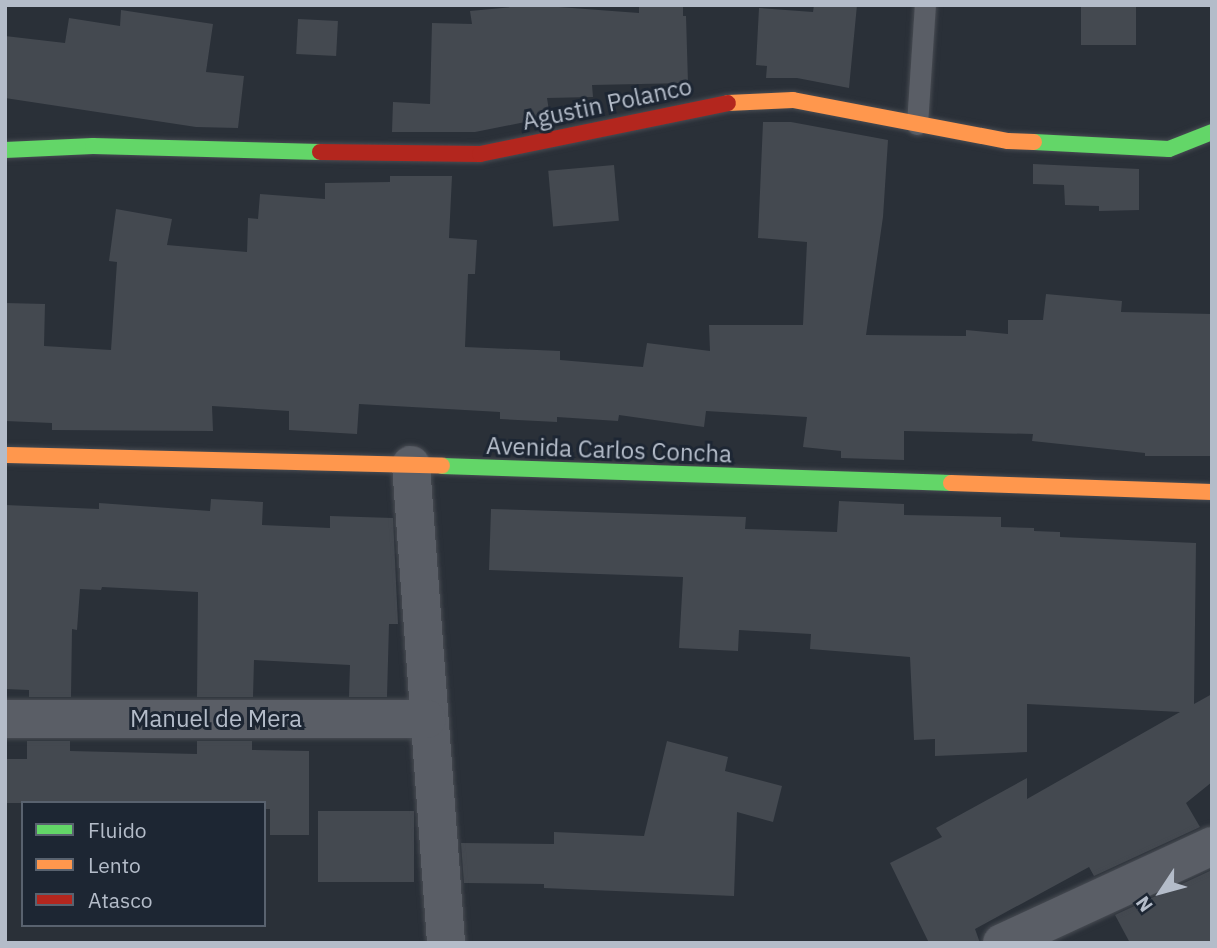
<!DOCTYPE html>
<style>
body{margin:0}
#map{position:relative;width:1217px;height:948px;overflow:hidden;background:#2a3038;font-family:"IBM Plex Sans",sans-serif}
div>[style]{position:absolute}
.building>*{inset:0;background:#444950;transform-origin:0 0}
.roads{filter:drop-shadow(0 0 2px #484c53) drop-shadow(0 0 2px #484c53)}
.lane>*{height:21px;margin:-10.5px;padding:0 10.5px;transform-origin:10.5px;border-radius:10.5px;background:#5a5e66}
.street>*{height:38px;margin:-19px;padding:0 19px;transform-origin:19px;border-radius:19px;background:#5a5e66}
.fast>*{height:16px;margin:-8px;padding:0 8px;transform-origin:8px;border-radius:8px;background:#63d668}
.slow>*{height:16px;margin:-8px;padding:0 8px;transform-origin:8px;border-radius:8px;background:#ff974d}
.jam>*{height:16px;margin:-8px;padding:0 8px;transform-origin:8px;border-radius:8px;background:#b3261e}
span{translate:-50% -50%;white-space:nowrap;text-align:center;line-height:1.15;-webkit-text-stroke:6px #1d2633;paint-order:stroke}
.street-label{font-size:24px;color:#b4bcc9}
.frame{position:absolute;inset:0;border:7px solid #b4bcc9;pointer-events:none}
.legend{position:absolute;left:21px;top:801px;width:245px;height:126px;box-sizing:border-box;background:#1d2633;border:2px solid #59626f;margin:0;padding:9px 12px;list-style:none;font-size:21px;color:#b4bcc9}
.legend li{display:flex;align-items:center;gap:14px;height:35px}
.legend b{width:35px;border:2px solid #59626f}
.north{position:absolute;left:1126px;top:857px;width:70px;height:70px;-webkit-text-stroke:5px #1d2633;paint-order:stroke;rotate:234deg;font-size:19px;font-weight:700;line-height:28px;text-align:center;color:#b4bcc9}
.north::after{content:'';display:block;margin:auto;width:24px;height:32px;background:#b4bcc9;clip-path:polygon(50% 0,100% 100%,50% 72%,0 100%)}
</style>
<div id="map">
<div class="building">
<div style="clip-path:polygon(532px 5px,639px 13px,639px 5px,683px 5px,683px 16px,686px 16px,688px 83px,592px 85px,593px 97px,547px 98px,550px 117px,475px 132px,392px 132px,393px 102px,430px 104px,432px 23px,472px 24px,470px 11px)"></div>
<div style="clip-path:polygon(814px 5px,857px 5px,849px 88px,797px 78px,766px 78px,767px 66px,756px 65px,759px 8px,813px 12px)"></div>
<div style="left:1081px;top:5px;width:55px;height:40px"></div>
<div style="clip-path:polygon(121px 10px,213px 24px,206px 72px,244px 76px,238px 128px,196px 127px,5px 98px,5px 36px,65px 43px,69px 18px,120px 26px)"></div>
<div style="left:298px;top:19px;width:40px;height:35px;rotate:3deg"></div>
<div style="clip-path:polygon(763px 122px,791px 122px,888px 140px,883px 217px,866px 335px,966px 336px,966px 330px,1008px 334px,1008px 320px,1043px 320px,1046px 294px,1122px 301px,1121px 312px,1212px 314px,1212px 456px,1145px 456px,1145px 453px,1032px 441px,1033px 434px,904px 431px,904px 460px,841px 458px,841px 451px,803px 447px,807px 417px,706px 411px,704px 427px,619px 415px,618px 421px,557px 417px,557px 422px,500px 419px,500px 412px,359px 404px,357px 434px,289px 430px,289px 411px,212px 406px,213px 431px,52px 430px,52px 423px,5px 421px,5px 303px,45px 304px,44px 346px,111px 350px,117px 262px,109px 261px,116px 209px,172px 219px,167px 245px,247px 252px,248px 218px,258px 219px,260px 194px,325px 199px,325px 183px,390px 182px,390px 176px,452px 176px,449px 238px,477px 240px,475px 274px,468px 274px,465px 347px,560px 351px,560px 360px,643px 367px,647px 343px,710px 351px,709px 325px,803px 325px,807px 242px,758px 238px)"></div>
<div style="clip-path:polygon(1033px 164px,1139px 169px,1139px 210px,1099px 211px,1099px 206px,1065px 205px,1064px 185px,1033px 184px)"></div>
<div style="left:614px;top:165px;width:56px;height:66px;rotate:85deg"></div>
<div style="clip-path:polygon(211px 499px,263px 502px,262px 525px,330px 528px,330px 516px,393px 518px,398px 624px,389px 624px,387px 697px,349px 697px,350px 665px,254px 660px,253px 697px,197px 697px,198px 592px,102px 587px,101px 590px,80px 589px,77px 630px,72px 629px,71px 697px,29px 697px,29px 690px,5px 689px,5px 505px,99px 509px,99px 503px,210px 511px)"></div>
<div style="clip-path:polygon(839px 501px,904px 504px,904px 515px,1001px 517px,1001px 527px,1034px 528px,1034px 531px,1060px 532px,1060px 537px,1196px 543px,1194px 704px,1212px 694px,1212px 782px,1186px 803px,1200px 827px,1094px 876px,1089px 867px,975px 929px,980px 943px,929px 943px,890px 863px,942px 837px,936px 828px,1027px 778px,1027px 799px,1180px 712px,1027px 704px,1027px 752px,935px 756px,935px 739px,914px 740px,910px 657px,810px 649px,811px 634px,739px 630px,738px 651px,679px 648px,683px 577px,489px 570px,491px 509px,746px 517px,745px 529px,837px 532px)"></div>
<div style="clip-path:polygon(27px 741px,70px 741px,70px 751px,197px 754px,197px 741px,252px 741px,252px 750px,309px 751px,309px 835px,270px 835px,270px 809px,266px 809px,266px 803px,5px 803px,5px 759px,27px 759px)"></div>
<div style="clip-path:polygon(667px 741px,728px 757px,725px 771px,782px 786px,773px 822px,737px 812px,734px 896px,544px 888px,544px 884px,464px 883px,461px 843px,554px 844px,554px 832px,644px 836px)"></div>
<div style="left:318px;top:811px;width:96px;height:71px"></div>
<div style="clip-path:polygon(1212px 870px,1212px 943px,1130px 943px,1115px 915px)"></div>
</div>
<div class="roads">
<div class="lane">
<div style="left:917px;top:124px;width:119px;rotate:-86.2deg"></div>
</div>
<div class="street">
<div style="left:411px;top:465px;width:479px;rotate:85.8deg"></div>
<div style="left:5px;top:719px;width:422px"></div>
<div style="left:1002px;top:943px;width:231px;rotate:-24.8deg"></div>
</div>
<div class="fast">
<div style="left:1034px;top:142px;width:135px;rotate:3deg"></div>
<div style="left:1169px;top:149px;width:46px;rotate:-21.6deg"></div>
<div style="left:5px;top:150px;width:88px;rotate:-2.6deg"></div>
<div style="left:93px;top:146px;width:227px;rotate:1.5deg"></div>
<div style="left:442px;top:466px;width:509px;rotate:1.91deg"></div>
</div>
<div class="slow">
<div style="left:728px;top:103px;width:65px;rotate:-2.6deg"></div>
<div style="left:793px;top:100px;width:219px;rotate:10.8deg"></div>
<div style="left:1008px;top:141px;width:26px;rotate:2deg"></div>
<div style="left:5px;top:455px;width:437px;rotate:1.4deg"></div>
<div style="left:951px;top:483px;width:261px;rotate:2deg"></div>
</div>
<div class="jam">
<div style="left:320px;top:152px;width:160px;rotate:0.7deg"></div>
<div style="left:480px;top:154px;width:253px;rotate:-11.6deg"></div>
</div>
</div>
<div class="street-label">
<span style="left:607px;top:104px;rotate:-12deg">Agustin Polanco</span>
<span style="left:609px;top:450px;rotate:2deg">Avenida Carlos Concha</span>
<span style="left:216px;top:719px">Manuel de Mera</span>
</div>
<div class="frame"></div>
<ul class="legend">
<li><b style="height:9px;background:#63d668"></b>Fluido</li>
<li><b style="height:9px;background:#ff974d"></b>Lento</li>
<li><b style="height:9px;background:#b3261e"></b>Atasco</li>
</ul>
<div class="north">N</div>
</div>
